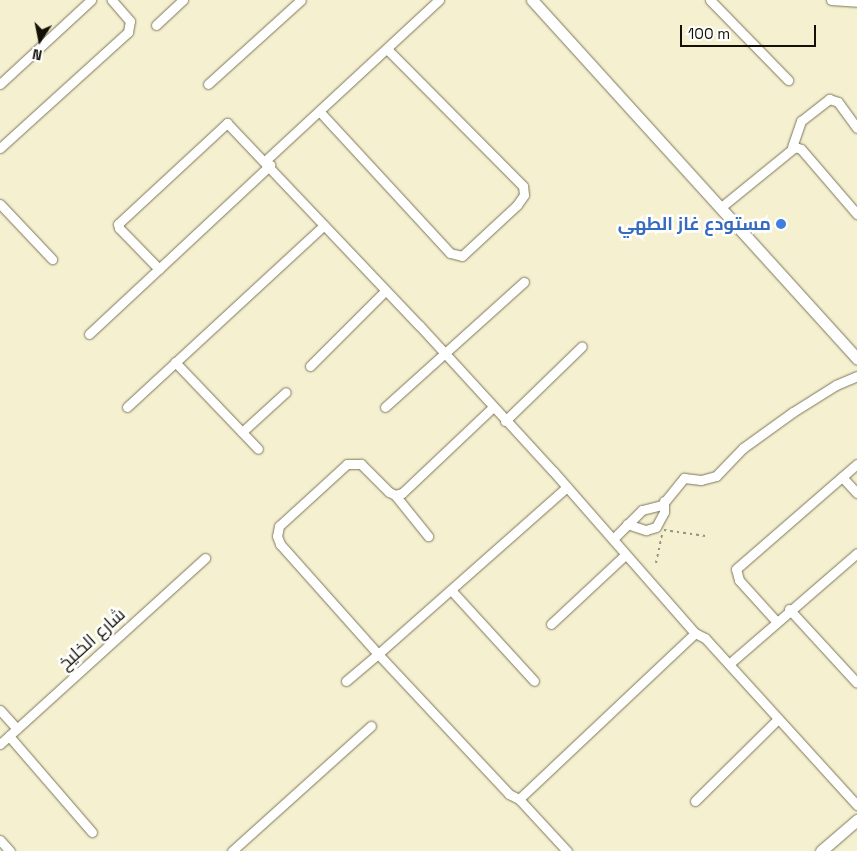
<!DOCTYPE html>
<meta charset="utf-8">
<style>
body{margin:0}
#map{position:relative;width:857px;height:851px;overflow:hidden;background:#f5f0d0;font-family:"Space Grotesk",Cairo,sans-serif}
div>[style]{position:absolute}
.path>*{height:2px;margin-top:-1px;transform-origin:0;background:repeating-linear-gradient(90deg,#96927b 0 2.5px,transparent 0 6.5px)}
.roads{filter:drop-shadow(0 0 1px #7b765a) drop-shadow(0 0 1px #7b765a)}
.minor>*{height:9px;margin:-4.5px;padding:0 4.5px;transform-origin:4.5px;border-radius:4.5px;background:#fff}
.tertiary>*{height:11px;margin:-5.5px;padding:0 5.5px;transform-origin:5.5px;border-radius:5.5px;background:#fff}
.dots>*{width:14px;height:14px;translate:-50% -50%;box-sizing:border-box;border:2px solid #fff;border-radius:50%}
span{translate:-50% -50%;white-space:nowrap;text-align:center;line-height:1.15;-webkit-text-stroke:5px #fff;paint-order:stroke}
.shop-label{font-size:18px;color:#366cbe;font-weight:700}
.right{translate:-100% -50%;text-align:right}
.street-label{font-size:18px;color:#131106}
.north{position:absolute;left:15px;top:15px;width:50px;height:50px;-webkit-text-stroke:4px #fff;paint-order:stroke;rotate:191deg;font-size:14px;font-weight:700;line-height:20px;text-align:center;color:#131106}
.north::after{content:'';display:block;margin:auto;width:18px;height:22px;background:#131106;clip-path:polygon(50% 0,100% 100%,50% 72%,0 100%)}
.scale{position:absolute;left:680px;top:25px;width:136px;height:22px;box-sizing:border-box;border:2px solid #131106;border-top:0;padding-left:6px;font-size:15px;line-height:18px;white-space:nowrap;color:#131106;-webkit-text-stroke:4px #fff;paint-order:stroke}
</style>
<div id="map">
<div class="path">
<div style="left:664px;top:530px;width:42px;rotate:8.1deg"></div>
<div style="left:656px;top:563px;width:30px;rotate:-78deg"></div>
</div>
<div class="roads">
<div class="minor">
<div style="left:710px;top:0;width:112px;rotate:45.7deg"></div>
<div style="left:831px;top:0;width:26px;rotate:4deg"></div>
<div style="left:156px;top:25px;width:37px;rotate:-43deg"></div>
<div style="left:0;top:84px;width:124px;rotate:-42.7deg"></div>
<div style="left:208px;top:84px;width:125px;rotate:-42.1deg"></div>
<div style="left:320px;top:112px;width:192px;rotate:47.3deg"></div>
<div style="left:450px;top:253px;width:12px;rotate:14deg"></div>
<div style="left:462px;top:256px;width:75px;rotate:-42.8deg"></div>
<div style="left:517px;top:205px;width:12px;rotate:-55deg"></div>
<div style="left:524px;top:195px;width:9px;rotate:-96deg"></div>
<div style="left:523px;top:186px;width:192px;rotate:-134.8deg"></div>
<div style="left:792px;top:147px;width:28px;rotate:-71deg"></div>
<div style="left:801px;top:121px;width:36px;rotate:-38deg"></div>
<div style="left:829px;top:99px;width:9px;rotate:18deg"></div>
<div style="left:838px;top:102px;width:32px;rotate:54deg"></div>
<div style="left:0;top:148px;width:173px;rotate:-42.2deg"></div>
<div style="left:128px;top:32px;width:11px;rotate:-80deg"></div>
<div style="left:130px;top:21px;width:28px;rotate:-131deg"></div>
<div style="left:266px;top:160px;width:236px;rotate:-42.8deg"></div>
<div style="left:0;top:204px;width:76px;rotate:46.6deg"></div>
<div style="left:720px;top:208px;width:97px;rotate:-39.1deg"></div>
<div style="left:795px;top:147px;width:6px;rotate:18deg"></div>
<div style="left:801px;top:149px;width:86px;rotate:49.3deg"></div>
<div style="left:159px;top:269px;width:57px;rotate:-134.3deg"></div>
<div style="left:119px;top:228px;width:4px;rotate:-104deg"></div>
<div style="left:118px;top:224px;width:149px;rotate:-42.8deg"></div>
<div style="left:227px;top:123px;width:279px;rotate:46.5deg"></div>
<div style="left:419px;top:325px;width:198px;rotate:47.5deg"></div>
<div style="left:553px;top:471px;width:215px;rotate:48.8deg"></div>
<div style="left:695px;top:633px;width:11px;rotate:27deg"></div>
<div style="left:705px;top:638px;width:226px;rotate:47.7deg"></div>
<div style="left:89px;top:334px;width:248px;rotate:-43deg"></div>
<div style="left:175px;top:362px;width:120px;rotate:46.3deg"></div>
<div style="left:310px;top:366px;width:107px;rotate:-45deg"></div>
<div style="left:127px;top:407px;width:268px;rotate:-42.7deg"></div>
<div style="left:385px;top:407px;width:187px;rotate:-42deg"></div>
<div style="left:492px;top:408px;width:124px;rotate:136.6deg"></div>
<div style="left:402px;top:493px;width:7px;rotate:164deg"></div>
<div style="left:395px;top:495px;width:7px;rotate:-153deg"></div>
<div style="left:389px;top:492px;width:40px;rotate:-135deg"></div>
<div style="left:361px;top:464px;width:14px;rotate:180deg"></div>
<div style="left:347px;top:464px;width:92px;rotate:137.6deg"></div>
<div style="left:279px;top:526px;width:10px;rotate:101deg"></div>
<div style="left:277px;top:536px;width:9px;rotate:69deg"></div>
<div style="left:280px;top:544px;width:147px;rotate:48.3deg"></div>
<div style="left:378px;top:654px;width:252px;rotate:-41.5deg"></div>
<div style="left:505px;top:421px;width:107px;rotate:-44.2deg"></div>
<div style="left:242px;top:432px;width:59px;rotate:-42.3deg"></div>
<div style="left:842px;top:477px;width:20px;rotate:-41deg"></div>
<div style="left:395px;top:495px;width:53px;rotate:51.2deg"></div>
<div style="left:627px;top:524px;width:20px;rotate:18deg"></div>
<div style="left:646px;top:530px;width:10px;rotate:-17deg"></div>
<div style="left:656px;top:527px;width:17px;rotate:-62deg"></div>
<div style="left:664px;top:512px;width:11px;rotate:-90deg"></div>
<div style="left:613px;top:539px;width:41px;rotate:-45deg"></div>
<div style="left:642px;top:510px;width:21px;rotate:-14deg"></div>
<div style="left:662px;top:505px;width:35px;rotate:-51deg"></div>
<div style="left:684px;top:478px;width:17px;rotate:7deg"></div>
<div style="left:701px;top:480px;width:16px;rotate:-15deg"></div>
<div style="left:716px;top:476px;width:39px;rotate:-46deg"></div>
<div style="left:743px;top:448px;width:62px;rotate:-35.8deg"></div>
<div style="left:793px;top:412px;width:51px;rotate:-32.1deg"></div>
<div style="left:836px;top:385px;width:23px;rotate:-23deg"></div>
<div style="left:451px;top:590px;width:123px;rotate:47.6deg"></div>
<div style="left:789px;top:609px;width:100px;rotate:47.4deg"></div>
<div style="left:776px;top:621px;width:55px;rotate:-132.1deg"></div>
<div style="left:739px;top:580px;width:11px;rotate:-105deg"></div>
<div style="left:736px;top:569px;width:140px;rotate:-41deg"></div>
<div style="left:842px;top:477px;width:22px;rotate:47deg"></div>
<div style="left:551px;top:624px;width:101px;rotate:-43deg"></div>
<div style="left:729px;top:664px;width:169px;rotate:-40.9deg"></div>
<div style="left:346px;top:681px;width:42px;rotate:-40.2deg"></div>
<div style="left:378px;top:654px;width:192px;rotate:46.9deg"></div>
<div style="left:509px;top:794px;width:11px;rotate:27deg"></div>
<div style="left:519px;top:799px;width:242px;rotate:-43.3deg"></div>
<div style="left:0;top:710px;width:25px;rotate:48deg"></div>
<div style="left:9px;top:736px;width:127px;rotate:49.2deg"></div>
<div style="left:0;top:744px;width:277px;rotate:-42.2deg"></div>
<div style="left:519px;top:799px;width:71px;rotate:47.3deg"></div>
<div style="left:695px;top:801px;width:117px;rotate:-44.7deg"></div>
<div style="left:0;top:840px;width:15px;rotate:48deg"></div>
<div style="left:232px;top:851px;width:187px;rotate:-42deg"></div>
</div>
<div class="tertiary">
<div style="left:532px;top:0;width:484px;rotate:47.8deg"></div>
<div style="left:821px;top:851px;width:48px;rotate:-40.7deg"></div>
</div>
</div>
<div class="dots">
<div style="left:781px;top:224px;background:#3f7fe0"></div>
</div>
<div class="shop-label">
<span class="right" style="left:771px;top:224px">مستودع غاز الطهي</span>
</div>
<div class="street-label">
<span style="left:92px;top:639px;rotate:-42deg">شارع الخليخ</span>
</div>
<div class="north">N</div>
<div class="scale">100 m</div>
</div>
